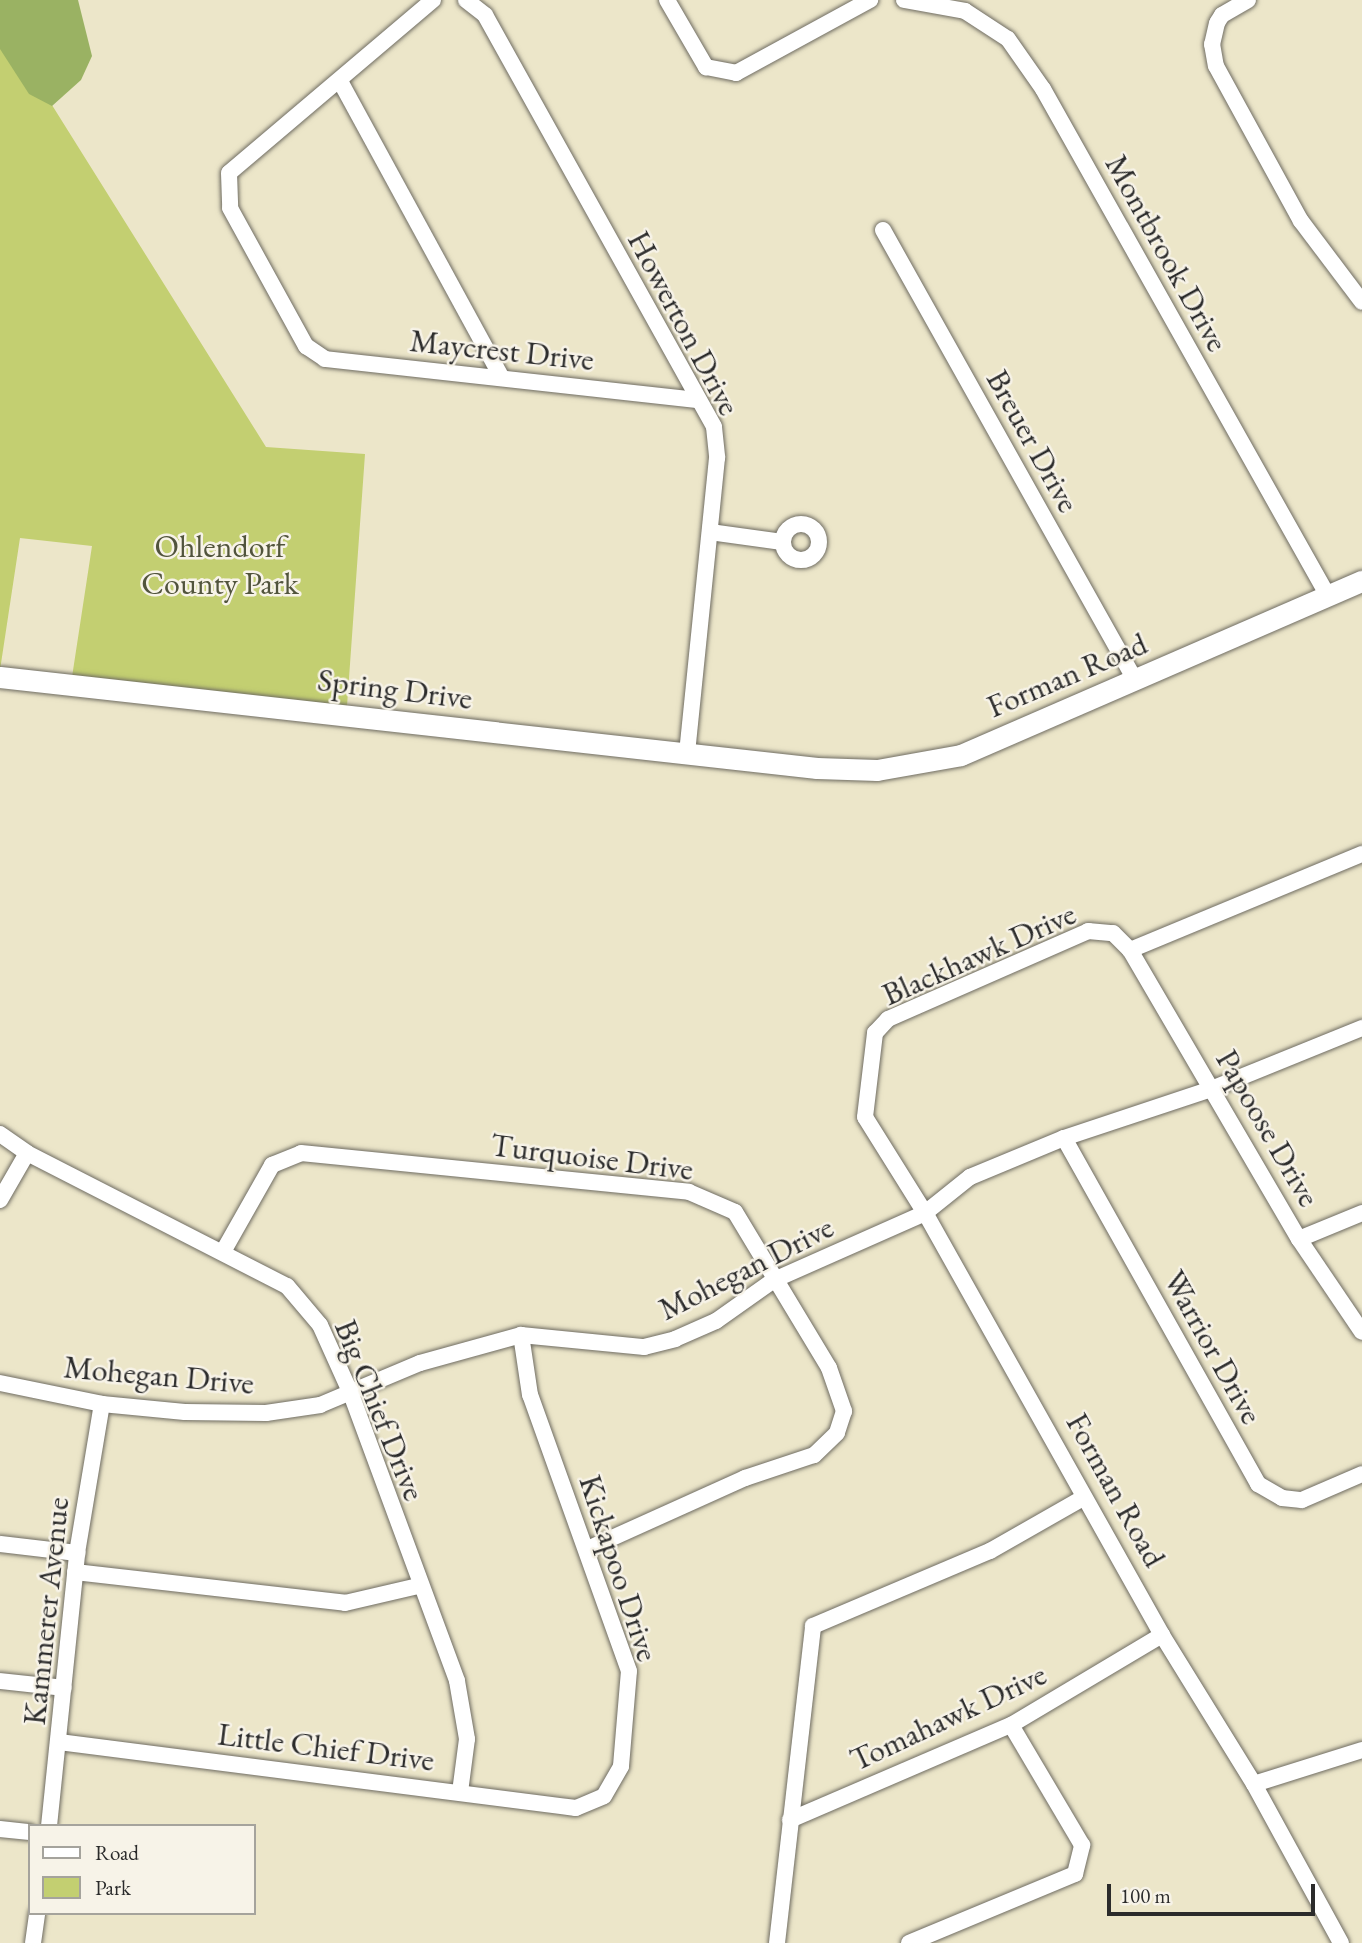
<!DOCTYPE html>
<style>
body{margin:0}
#map{position:relative;width:1362px;height:1943px;overflow:hidden;background:#ece6c9;font-family:"EB Garamond",serif}
div>[style]{position:absolute}
.green>*{inset:0;background:#c3cf71}
.forest>*{inset:0;background:#9ab263}
.roads{filter:drop-shadow(0 0 2px #6f6c62) drop-shadow(0 0 2px #6f6c62)}
.street>*{height:16px;margin:-8px;padding:0 8px;transform-origin:8px;border-radius:8px;background:#fff}
.street>.ring{margin:-8px;padding:0;box-sizing:content-box;background:none;border:16px solid #fff;border-radius:50%}
.secondary>*{height:21px;margin:-10.5px;padding:0 10.5px;transform-origin:10.5px;border-radius:10.5px;background:#fff}
span{translate:-50% -50%;white-space:nowrap;text-align:center;line-height:1.15;-webkit-text-stroke:5px #f7f3e8;paint-order:stroke}
.street-label{font-size:32px;color:#2b2b2b}
.park-label{font-size:32px;color:#51543c}
.legend{position:absolute;left:28px;top:1824px;width:228px;height:91px;box-sizing:border-box;background:#f7f3e8;border:2px solid #a5a39c;margin:0;padding:9px 12px;list-style:none;font-size:21px;color:#2b2b2b}
.legend li{display:flex;align-items:center;gap:14px;height:35px}
.legend b{width:35px;border:2px solid #a5a39c}
.scale{position:absolute;left:1107px;top:1884px;width:208px;height:32px;box-sizing:border-box;border:4px solid #2b2b2b;border-top:0;padding-left:9px;font-size:21px;line-height:24px;white-space:nowrap;color:#2b2b2b;-webkit-text-stroke:5px #f7f3e8;paint-order:stroke}
</style>
<div id="map">
<div class="green">
<div style="clip-path:polygon(0 22px,266px 447px,365px 454px,347px 706px,72px 677px,92px 546px,20px 538px,0 670px)"></div>
</div>
<div class="forest">
<div style="clip-path:polygon(0 0,78px 0,92px 56px,81px 80px,52px 106px,29px 94px,0 49px)"></div>
</div>
<div class="roads">
<div class="street">
<div style="left:433px;top:0;width:267px;rotate:139.7deg"></div>
<div style="left:229px;top:173px;width:35px;rotate:88deg"></div>
<div style="left:230px;top:208px;width:158px;rotate:61.2deg"></div>
<div style="left:306px;top:346px;width:23px;rotate:34deg"></div>
<div style="left:325px;top:359px;width:373px;rotate:6.3deg"></div>
<div style="left:466px;top:0;width:24px;rotate:38deg"></div>
<div style="left:485px;top:15px;width:471px;rotate:60.9deg"></div>
<div style="left:714px;top:427px;width:31px;rotate:84deg"></div>
<div style="left:717px;top:458px;width:297px;rotate:95.8deg"></div>
<div style="left:667px;top:0;width:78px;rotate:59.8deg"></div>
<div style="left:706px;top:67px;width:31px;rotate:11deg"></div>
<div style="left:736px;top:73px;width:153px;rotate:-28.6deg"></div>
<div style="left:904px;top:0;width:62px;rotate:10.2deg"></div>
<div style="left:965px;top:11px;width:51px;rotate:33.1deg"></div>
<div style="left:1008px;top:39px;width:61px;rotate:55deg"></div>
<div style="left:1043px;top:89px;width:582px;rotate:60.66deg"></div>
<div style="left:1248px;top:0;width:30px;rotate:150deg"></div>
<div style="left:1222px;top:15px;width:9px;rotate:122deg"></div>
<div style="left:1217px;top:23px;width:22px;rotate:103deg"></div>
<div style="left:1212px;top:44px;width:22px;rotate:80deg"></div>
<div style="left:1216px;top:66px;width:177px;rotate:61.3deg"></div>
<div style="left:1301px;top:221px;width:101px;rotate:53deg"></div>
<div style="left:340px;top:81px;width:338px;rotate:61.4deg"></div>
<div style="left:883px;top:230px;width:516px;rotate:60.75deg"></div>
<div class="ring" style="left:783px;top:524px;width:20px;height:20px"></div>
<div style="left:710px;top:532px;width:73px;rotate:7.9deg"></div>
<div style="left:1130px;top:950px;width:335px;rotate:59.7deg"></div>
<div style="left:1299px;top:1239px;width:112px;rotate:55.9deg"></div>
<div style="left:0;top:1134px;width:33px;rotate:35deg"></div>
<div style="left:27px;top:1153px;width:292px;rotate:27.1deg"></div>
<div style="left:287px;top:1286px;width:51px;rotate:49.8deg"></div>
<div style="left:320px;top:1325px;width:76px;rotate:65.8deg"></div>
<div style="left:351px;top:1394px;width:306px;rotate:69.7deg"></div>
<div style="left:457px;top:1681px;width:59px;rotate:80.2deg"></div>
<div style="left:467px;top:1739px;width:53px;rotate:97.5deg"></div>
<div style="left:1064px;top:1138px;width:397px;rotate:60.7deg"></div>
<div style="left:1258px;top:1484px;width:28px;rotate:30deg"></div>
<div style="left:1282px;top:1498px;width:20px;rotate:6deg"></div>
<div style="left:1302px;top:1500px;width:65px;rotate:-23.4deg"></div>
<div style="left:0;top:1200px;width:54px;rotate:-60.1deg"></div>
<div style="left:1299px;top:1239px;width:68px;rotate:-22.4deg"></div>
<div style="left:224px;top:1250px;width:98px;rotate:-60.5deg"></div>
<div style="left:272px;top:1165px;width:31px;rotate:-22deg"></div>
<div style="left:301px;top:1153px;width:390px;rotate:5.7deg"></div>
<div style="left:689px;top:1192px;width:50px;rotate:23.5deg"></div>
<div style="left:735px;top:1212px;width:182px;rotate:58.9deg"></div>
<div style="left:829px;top:1368px;width:46px;rotate:70.8deg"></div>
<div style="left:844px;top:1411px;width:23px;rotate:108deg"></div>
<div style="left:837px;top:1433px;width:32px;rotate:136deg"></div>
<div style="left:814px;top:1455px;width:73px;rotate:161.6deg"></div>
<div style="left:745px;top:1478px;width:172px;rotate:155.7deg"></div>
<div style="left:0;top:1383px;width:104px;rotate:11.6deg"></div>
<div style="left:102px;top:1404px;width:83px;rotate:5.5deg"></div>
<div style="left:185px;top:1412px;width:81px;rotate:0.7deg"></div>
<div style="left:266px;top:1413px;width:55px;rotate:-8.4deg"></div>
<div style="left:320px;top:1405px;width:108px;rotate:-22.8deg"></div>
<div style="left:420px;top:1363px;width:105px;rotate:-15.5deg"></div>
<div style="left:521px;top:1335px;width:124px;rotate:5.6deg"></div>
<div style="left:644px;top:1347px;width:32px;rotate:-14deg"></div>
<div style="left:675px;top:1339px;width:45px;rotate:-23.7deg"></div>
<div style="left:716px;top:1321px;width:71px;rotate:-35.3deg"></div>
<div style="left:774px;top:1280px;width:165px;rotate:-23.9deg"></div>
<div style="left:925px;top:1213px;width:58px;rotate:-38.7deg"></div>
<div style="left:970px;top:1177px;width:102px;rotate:-22.5deg"></div>
<div style="left:1064px;top:1138px;width:158px;rotate:-18.4deg"></div>
<div style="left:1214px;top:1088px;width:160px;rotate:-22.1deg"></div>
<div style="left:0;top:1544px;width:78px;rotate:6.7deg"></div>
<div style="left:75px;top:1572px;width:272px;rotate:6.5deg"></div>
<div style="left:345px;top:1603px;width:75px;rotate:-13.1deg"></div>
<div style="left:0;top:1681px;width:64px;rotate:6.2deg"></div>
<div style="left:59px;top:1742px;width:521px;rotate:7.28deg"></div>
<div style="left:576px;top:1808px;width:30px;rotate:-23deg"></div>
<div style="left:604px;top:1796px;width:34px;rotate:-60deg"></div>
<div style="left:621px;top:1766px;width:95px;rotate:-85.2deg"></div>
<div style="left:629px;top:1671px;width:293px;rotate:-109.7deg"></div>
<div style="left:530px;top:1395px;width:61px;rotate:-98.5deg"></div>
<div style="left:1254px;top:1784px;width:113px;rotate:-17.5deg"></div>
<div style="left:790px;top:1820px;width:241px;rotate:-23.3deg"></div>
<div style="left:1011px;top:1725px;width:176px;rotate:-30.8deg"></div>
<div style="left:49px;top:1826px;width:274px;rotate:-84.1deg"></div>
<div style="left:77px;top:1553px;width:151px;rotate:-80.5deg"></div>
<div style="left:0;top:1829px;width:30px;rotate:6deg"></div>
<div style="left:33px;top:1943px;width:30px;rotate:-82deg"></div>
<div style="left:777px;top:1943px;width:319px;rotate:-83.5deg"></div>
<div style="left:813px;top:1626px;width:192px;rotate:-23deg"></div>
<div style="left:990px;top:1551px;width:107px;rotate:-29.7deg"></div>
<div style="left:909px;top:1943px;width:180px;rotate:-22.6deg"></div>
<div style="left:1075px;top:1874px;width:30px;rotate:-76deg"></div>
<div style="left:1082px;top:1845px;width:139px;rotate:-120.6deg"></div>
<div style="left:1341px;top:1943px;width:181px;rotate:-118.7deg"></div>
<div style="left:1254px;top:1784px;width:175px;rotate:-121.7deg"></div>
<div style="left:1162px;top:1635px;width:484px;rotate:-119.3deg"></div>
<div style="left:925px;top:1213px;width:113px;rotate:-122deg"></div>
<div style="left:865px;top:1117px;width:85px;rotate:-83.2deg"></div>
<div style="left:875px;top:1033px;width:19px;rotate:-47deg"></div>
<div style="left:888px;top:1019px;width:219px;rotate:-23.7deg"></div>
<div style="left:1088px;top:931px;width:25px;rotate:5deg"></div>
<div style="left:1113px;top:933px;width:24px;rotate:45deg"></div>
<div style="left:1130px;top:950px;width:251px;rotate:-22.5deg"></div>
</div>
<div class="secondary">
<div style="left:0;top:677px;width:822px;rotate:6.36deg"></div>
<div style="left:817px;top:768px;width:60px;rotate:1.9deg"></div>
<div style="left:877px;top:770px;width:85px;rotate:-10.1deg"></div>
<div style="left:961px;top:755px;width:437px;rotate:-23.5deg"></div>
</div>
</div>
<div class="street-label">
<span style="left:1167px;top:253px;rotate:61deg">Montbrook Drive</span>
<span style="left:684px;top:323px;rotate:62deg">Howerton Drive</span>
<span style="left:502px;top:350px;rotate:6deg">Maycrest Drive</span>
<span style="left:1033px;top:441px;rotate:61deg">Breuer Drive</span>
<span style="left:1067px;top:675px;rotate:-23deg">Forman Road</span>
<span style="left:395px;top:689px;rotate:7deg">Spring Drive</span>
<span style="left:979px;top:954px;rotate:-24deg">Blackhawk Drive</span>
<span style="left:1268px;top:1128px;rotate:60deg">Papoose Drive</span>
<span style="left:592px;top:1157px;rotate:7deg">Turquoise Drive</span>
<span style="left:746px;top:1268px;rotate:-27deg">Mohegan Drive</span>
<span style="left:1213px;top:1347px;rotate:61deg">Warrior Drive</span>
<span style="left:159px;top:1375px;rotate:5deg">Mohegan Drive</span>
<span style="left:380px;top:1410px;rotate:68deg">Big Chief Drive</span>
<span style="left:1116px;top:1490px;rotate:61deg">Forman Road</span>
<span style="left:619px;top:1568px;rotate:72deg">Kickapoo Drive</span>
<span style="left:46px;top:1611px;rotate:-84deg">Kammerer Avenue</span>
<span style="left:948px;top:1717px;rotate:-25deg">Tomahawk Drive</span>
<span style="left:326px;top:1747px;rotate:7deg">Little Chief Drive</span>
</div>
<div class="park-label">
<span style="left:220px;top:565px">Ohlendorf<br>County Park</span>
</div>
<ul class="legend">
<li><b style="height:9px;background:#fff"></b>Road</li>
<li><b style="height:19px;background:#c3cf71"></b>Park</li>
</ul>
<div class="scale">100 m</div>
</div>
